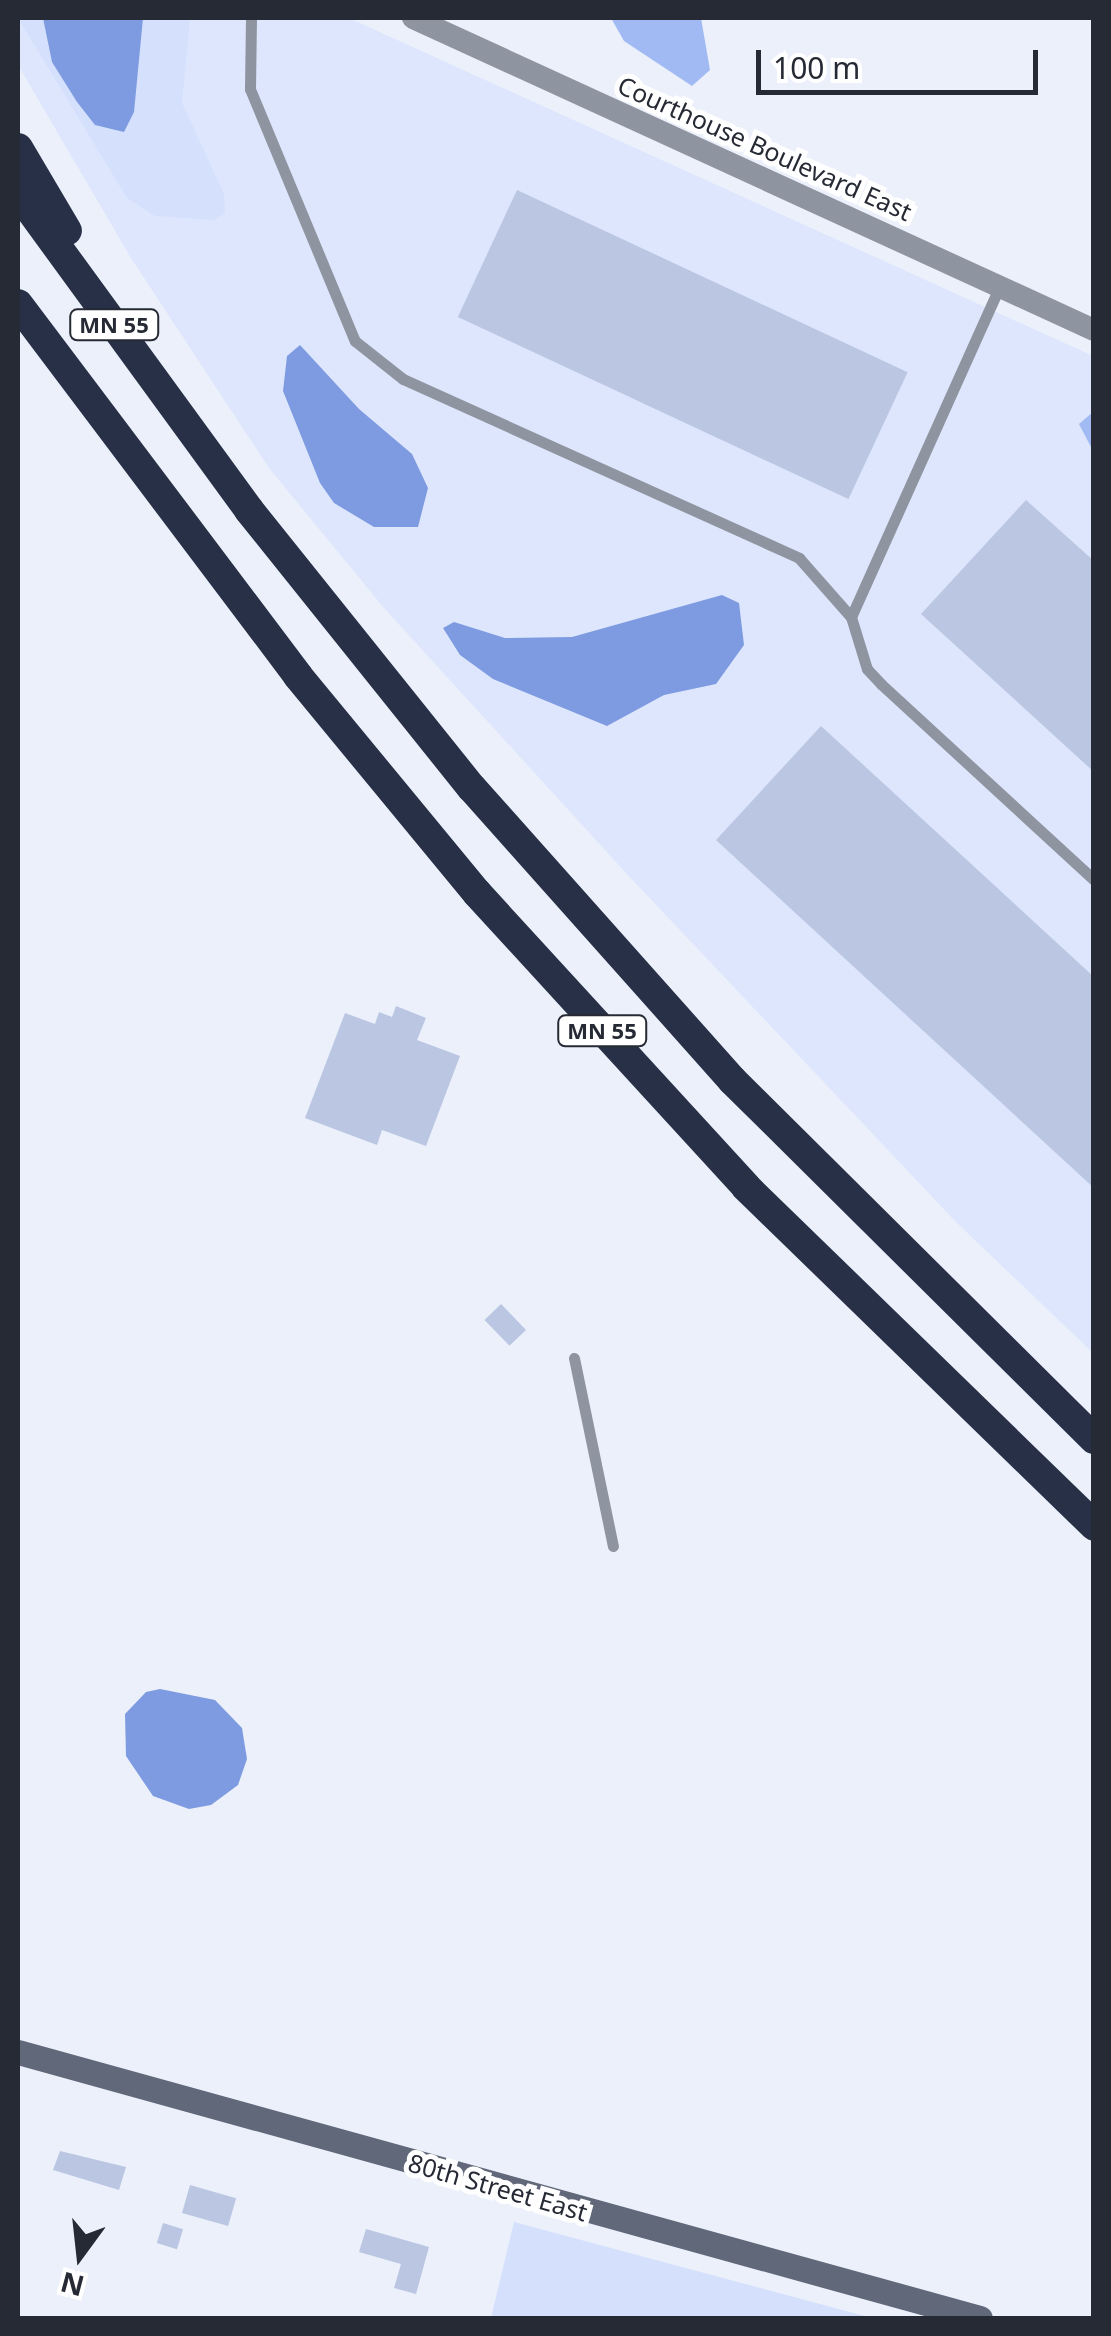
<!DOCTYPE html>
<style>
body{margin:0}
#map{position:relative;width:1111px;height:2336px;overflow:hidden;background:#ebf0fb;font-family:"Noto Sans",sans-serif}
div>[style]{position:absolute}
.built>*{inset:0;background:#dde6fc}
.green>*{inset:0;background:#d4e0fc}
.forest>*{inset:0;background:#a1baf4}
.water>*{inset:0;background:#7e9be1}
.building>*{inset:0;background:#bac6e2;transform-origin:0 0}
.lane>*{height:11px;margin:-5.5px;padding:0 5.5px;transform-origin:5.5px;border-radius:5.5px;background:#8e94a0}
.street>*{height:22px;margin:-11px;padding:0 11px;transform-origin:11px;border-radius:11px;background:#8e94a0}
.secondary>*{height:25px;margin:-12.5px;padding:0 12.5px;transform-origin:12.5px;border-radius:12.5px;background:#616879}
.highway>*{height:30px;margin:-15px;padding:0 15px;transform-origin:15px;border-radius:15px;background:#273046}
span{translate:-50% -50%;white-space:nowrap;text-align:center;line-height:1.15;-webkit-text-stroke:10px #fff;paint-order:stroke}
.shield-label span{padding:2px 8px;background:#fff;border:2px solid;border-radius:8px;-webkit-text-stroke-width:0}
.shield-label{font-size:22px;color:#262a35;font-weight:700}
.street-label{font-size:25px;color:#262a35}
.frame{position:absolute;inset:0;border:20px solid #262a35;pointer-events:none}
.north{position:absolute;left:30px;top:2206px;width:100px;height:100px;-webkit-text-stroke:8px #fff;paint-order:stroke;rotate:195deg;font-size:28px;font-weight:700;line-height:40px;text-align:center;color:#262a35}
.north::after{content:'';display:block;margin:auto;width:35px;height:45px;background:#262a35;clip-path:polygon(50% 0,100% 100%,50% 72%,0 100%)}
.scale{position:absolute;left:756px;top:50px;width:282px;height:45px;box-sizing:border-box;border:5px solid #262a35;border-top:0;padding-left:12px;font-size:30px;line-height:35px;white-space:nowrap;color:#262a35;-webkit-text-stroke:8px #fff;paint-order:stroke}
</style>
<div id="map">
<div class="built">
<div style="clip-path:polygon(18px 18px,349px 18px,1093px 356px,1093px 1353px,956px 1222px,626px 873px,384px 608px,269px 468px,131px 258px,18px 65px)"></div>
</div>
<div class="green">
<div style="clip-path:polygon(18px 18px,190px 18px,182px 103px,224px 194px,225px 213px,215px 220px,155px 216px,127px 198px)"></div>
<div style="clip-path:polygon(514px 2222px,861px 2315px,873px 2318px,491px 2318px)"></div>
</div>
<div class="forest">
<div style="clip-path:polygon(611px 18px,701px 18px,710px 70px,692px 86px,624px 41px)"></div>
<div style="clip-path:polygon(1093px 412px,1094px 412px,1093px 451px,1079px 424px)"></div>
</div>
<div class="water">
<div style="clip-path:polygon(43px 18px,143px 18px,134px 112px,124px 132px,95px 125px,77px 102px,52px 62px)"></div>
<div style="clip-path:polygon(300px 345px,359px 409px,412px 454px,428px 488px,418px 527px,374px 527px,334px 503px,320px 483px,283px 391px,287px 356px)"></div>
<div style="clip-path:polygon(722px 595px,739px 603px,744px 645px,716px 684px,664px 695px,607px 726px,493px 679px,460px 655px,443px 628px,454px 622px,505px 638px,572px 637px)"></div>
<div style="clip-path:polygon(160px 1689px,215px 1700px,242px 1728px,247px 1759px,238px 1785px,211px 1805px,189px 1809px,153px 1796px,126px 1756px,125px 1714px,146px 1692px)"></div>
</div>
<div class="building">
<div style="left:517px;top:190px;width:431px;height:140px;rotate:25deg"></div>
<div style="clip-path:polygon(1026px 500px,1094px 561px,1094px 772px,921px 614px)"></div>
<div style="clip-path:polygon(821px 726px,1094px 977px,1094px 1188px,716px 840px)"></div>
<div style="clip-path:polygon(396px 1006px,426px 1018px,417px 1040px,460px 1056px,426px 1146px,382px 1130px,377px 1145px,305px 1118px,345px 1013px,375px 1024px,379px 1012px,392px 1017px)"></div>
<div style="left:501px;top:1304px;width:36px;height:23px;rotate:46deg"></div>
<div style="clip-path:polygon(60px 2151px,126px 2167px,119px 2190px,53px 2170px)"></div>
<div style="left:190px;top:2185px;width:48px;height:29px;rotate:16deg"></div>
<div style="left:163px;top:2223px;width:21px;height:21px;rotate:17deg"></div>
<div style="clip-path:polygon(366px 2229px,429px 2247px,416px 2294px,394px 2288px,401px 2264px,359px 2252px)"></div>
</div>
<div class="lane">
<div style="left:251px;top:18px;width:71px;rotate:90.8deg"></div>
<div style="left:250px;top:89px;width:273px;rotate:67.4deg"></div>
<div style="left:355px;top:341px;width:61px;rotate:38.4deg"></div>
<div style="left:403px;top:379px;width:435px;rotate:24.3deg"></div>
<div style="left:799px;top:558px;width:79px;rotate:48.6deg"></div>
<div style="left:851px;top:617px;width:54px;rotate:72.9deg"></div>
<div style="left:867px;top:669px;width:21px;rotate:47deg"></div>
<div style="left:881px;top:684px;width:289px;rotate:42.6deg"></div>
<div style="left:851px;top:617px;width:363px;rotate:-65.8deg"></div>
<div style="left:574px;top:1358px;width:192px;rotate:78.3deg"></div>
</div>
<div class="street">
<div style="left:413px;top:18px;width:749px;rotate:24.61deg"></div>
</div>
<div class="secondary">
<div style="left:18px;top:2052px;width:998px;rotate:15.46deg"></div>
</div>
<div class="highway">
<div style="left:18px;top:148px;width:96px;rotate:59.4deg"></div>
<div style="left:18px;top:193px;width:392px;rotate:53.9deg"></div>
<div style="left:249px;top:510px;width:356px;rotate:51.3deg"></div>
<div style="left:472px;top:788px;width:391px;rotate:48.3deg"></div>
<div style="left:732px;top:1080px;width:510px;rotate:44.76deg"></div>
<div style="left:18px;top:304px;width:466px;rotate:53deg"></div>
<div style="left:298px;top:676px;width:281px;rotate:50.5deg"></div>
<div style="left:477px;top:893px;width:398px;rotate:47.5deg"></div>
<div style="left:746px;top:1187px;width:486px;rotate:44.2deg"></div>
</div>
<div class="shield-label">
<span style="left:114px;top:325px">MN 55</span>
<span style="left:602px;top:1031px">MN 55</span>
</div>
<div class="street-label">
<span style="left:765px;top:148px;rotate:24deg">Courthouse Boulevard East</span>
<span style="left:498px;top:2187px;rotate:16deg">80th Street East</span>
</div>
<div class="frame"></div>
<div class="north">N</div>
<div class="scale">100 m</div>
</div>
